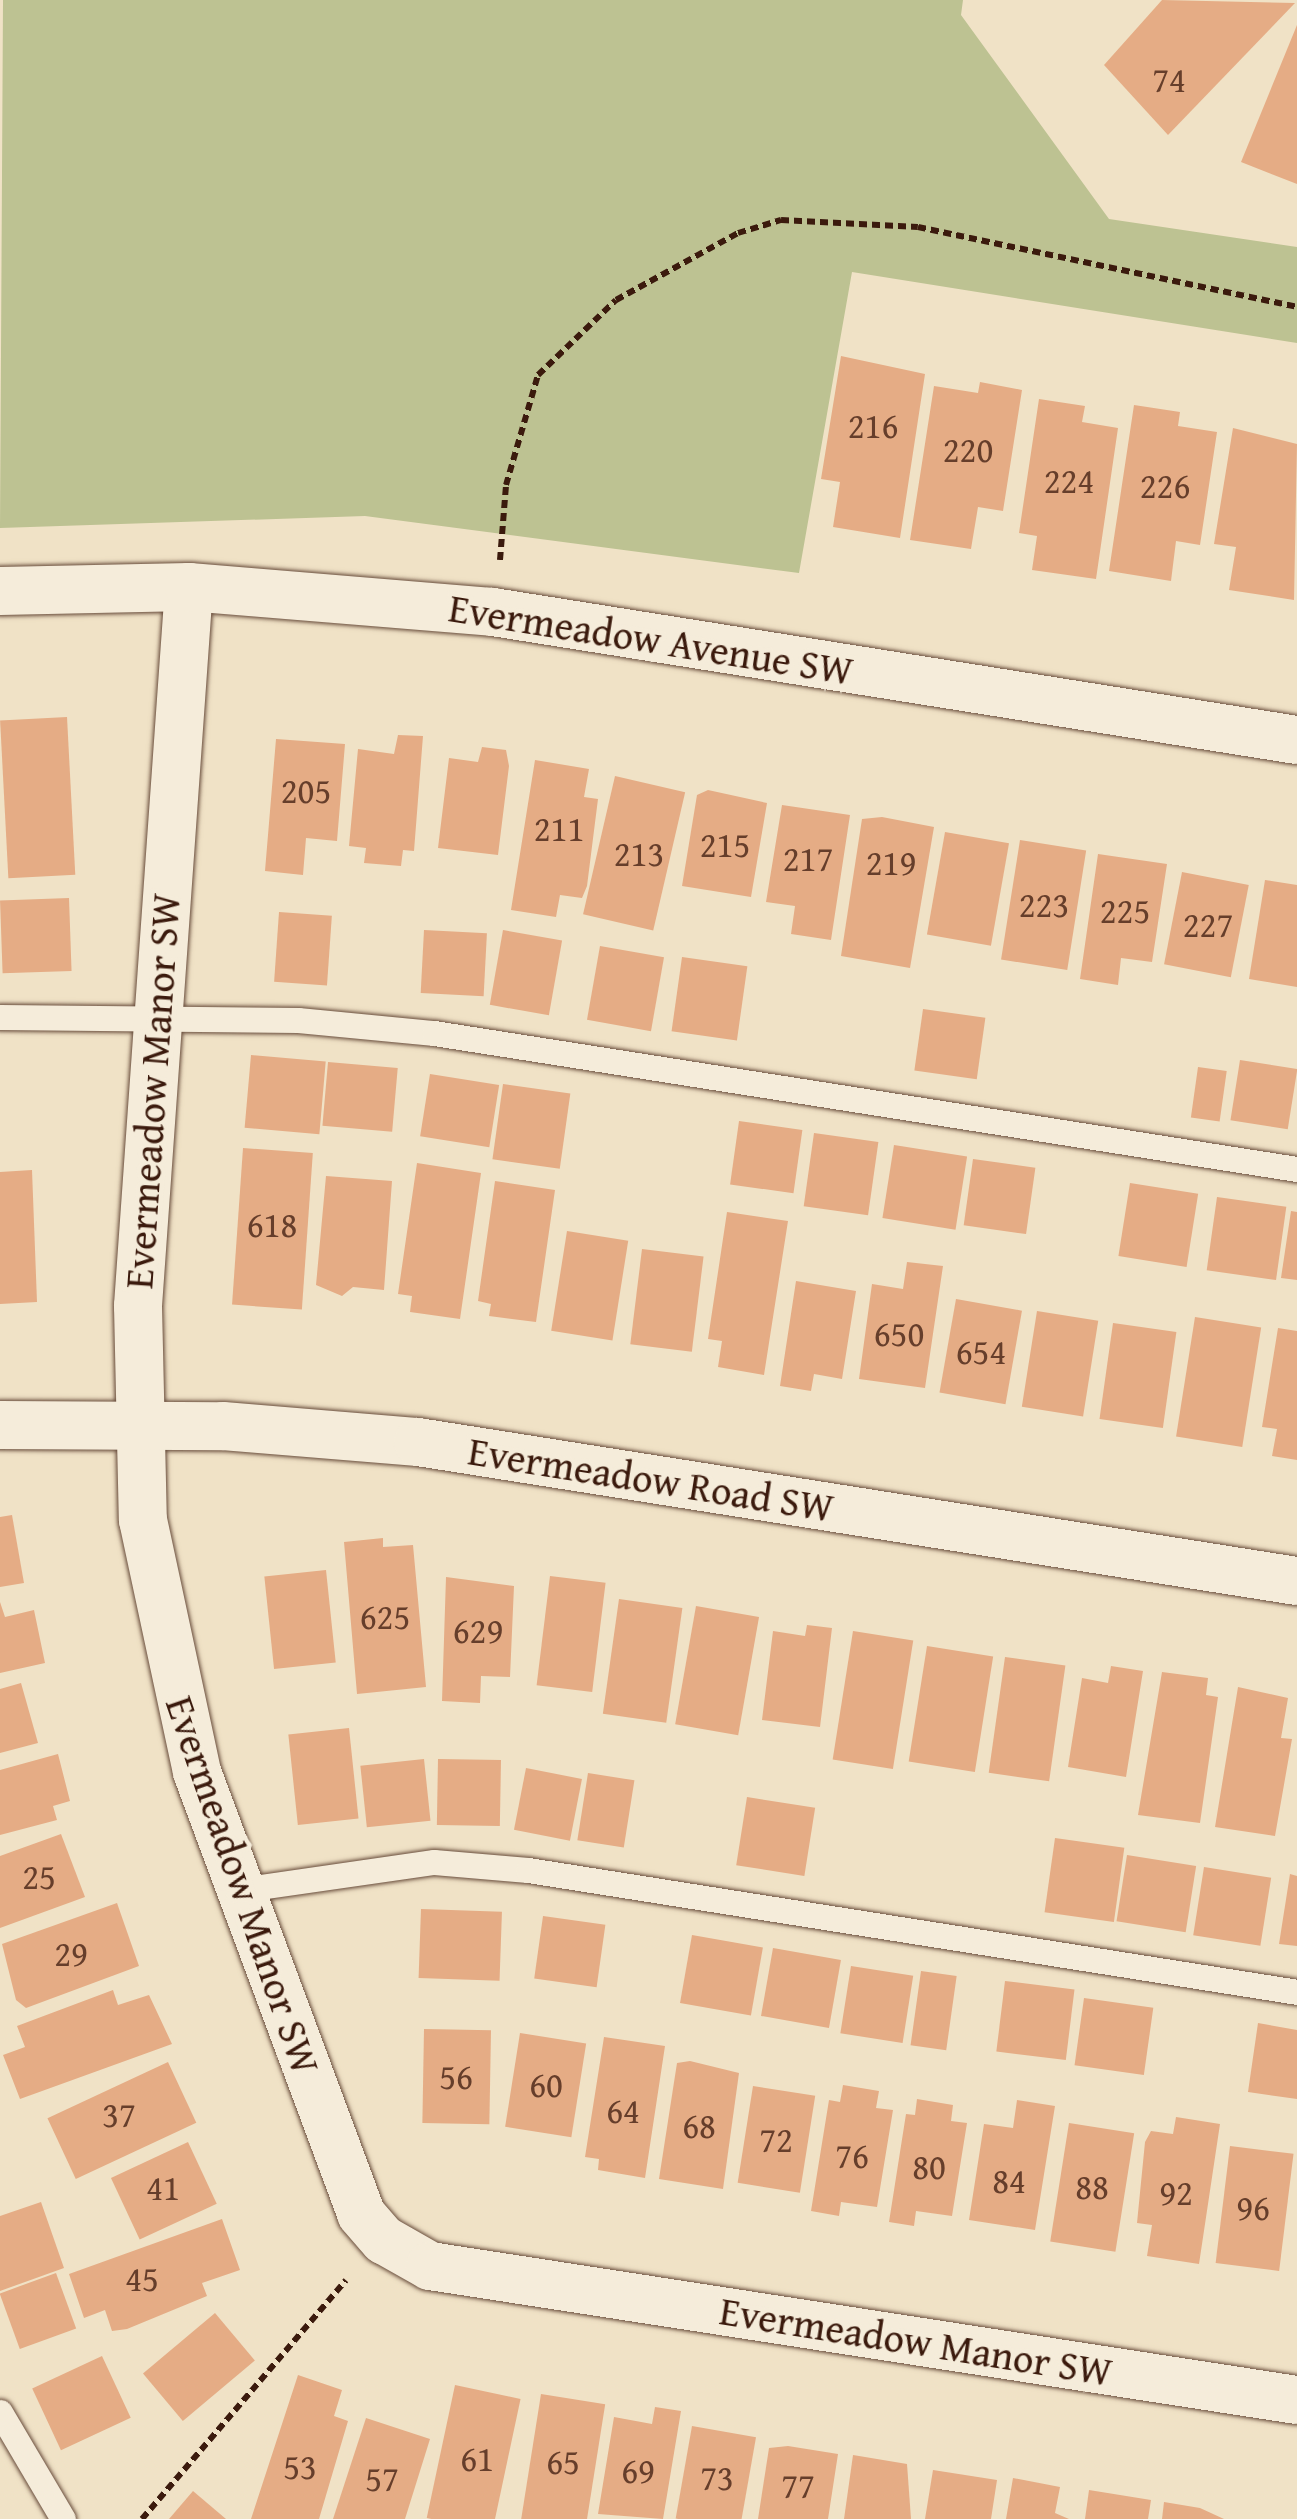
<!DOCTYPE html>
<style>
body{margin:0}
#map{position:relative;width:1297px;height:2519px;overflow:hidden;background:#f0e2c6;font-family:"Gentium Book Plus",serif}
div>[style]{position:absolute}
.green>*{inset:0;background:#bdc292}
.building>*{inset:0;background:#e5ac85;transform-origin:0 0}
.path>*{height:6px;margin-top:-3px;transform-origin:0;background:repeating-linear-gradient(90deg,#3b1a0d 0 8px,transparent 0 13px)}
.roads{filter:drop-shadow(0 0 2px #684c3b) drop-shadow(0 0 2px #684c3b)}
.service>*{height:25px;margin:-12.5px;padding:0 12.5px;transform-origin:12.5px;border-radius:12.5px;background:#f5ecda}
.minor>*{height:48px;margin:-24px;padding:0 24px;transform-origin:24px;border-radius:24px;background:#f5ecda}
span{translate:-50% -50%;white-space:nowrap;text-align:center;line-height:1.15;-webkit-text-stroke:9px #f5ecda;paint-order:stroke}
.number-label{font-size:35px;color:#663e2b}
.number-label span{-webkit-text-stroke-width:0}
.street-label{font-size:40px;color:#3b1a0d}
</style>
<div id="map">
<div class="green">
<div style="clip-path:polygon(3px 0,963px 0,961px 15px,1109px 219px,1297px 247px,1297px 343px,852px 272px,799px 573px,365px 516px,0 528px)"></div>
</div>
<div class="building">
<div style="clip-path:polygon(1162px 0,1295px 3px,1168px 135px,1104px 65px)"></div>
<div style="clip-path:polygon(1297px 25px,1297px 184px,1241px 162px)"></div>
<div style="clip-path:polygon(841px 356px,925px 374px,900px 538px,833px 527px,840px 482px,821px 479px)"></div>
<div style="clip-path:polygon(980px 382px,1022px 390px,1003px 511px,978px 507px,971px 549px,910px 540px,934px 386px,978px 393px)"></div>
<div style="clip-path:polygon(1039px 399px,1085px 406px,1082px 422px,1118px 428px,1096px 579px,1032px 570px,1037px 536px,1019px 533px)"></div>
<div style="clip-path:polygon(1134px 405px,1180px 412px,1178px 426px,1217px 432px,1200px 545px,1176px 541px,1171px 581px,1109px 571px)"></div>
<div style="clip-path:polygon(1233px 428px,1297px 444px,1294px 600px,1229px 590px,1236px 547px,1214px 544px)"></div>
<div style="left:67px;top:717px;width:158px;height:67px;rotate:87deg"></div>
<div style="clip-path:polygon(398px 735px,423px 736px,414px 851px,403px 850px,401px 866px,364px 863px,366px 848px,349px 846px,358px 749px,394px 754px)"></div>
<div style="clip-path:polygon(276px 739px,345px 744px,337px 841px,306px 838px,303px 875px,265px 871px)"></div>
<div style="clip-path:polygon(482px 747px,506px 750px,509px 766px,498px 855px,438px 848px,449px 758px,478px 762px)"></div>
<div style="clip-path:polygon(535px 760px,589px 769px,584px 797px,598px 799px,587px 886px,582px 898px,560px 895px,556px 917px,511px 910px)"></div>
<div style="left:615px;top:776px;width:72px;height:142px;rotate:13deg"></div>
<div style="clip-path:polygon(708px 790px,767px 803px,751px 897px,682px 886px,697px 795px)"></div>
<div style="clip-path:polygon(782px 805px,850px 815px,831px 940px,791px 934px,795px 906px,766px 902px)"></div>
<div style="clip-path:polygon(882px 817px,934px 827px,910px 968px,841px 956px,862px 819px)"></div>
<div style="left:945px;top:832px;width:65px;height:104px;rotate:10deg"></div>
<div style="left:1020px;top:840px;width:67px;height:121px;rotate:9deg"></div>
<div style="clip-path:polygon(1098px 854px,1167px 864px,1152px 962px,1121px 958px,1118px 985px,1080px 979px)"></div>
<div style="left:1182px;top:872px;width:68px;height:94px;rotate:11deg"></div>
<div style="clip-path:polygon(1265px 880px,1297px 885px,1297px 987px,1249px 979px)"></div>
<div style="left:69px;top:898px;width:73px;height:69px;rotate:88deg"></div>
<div style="left:279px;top:912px;width:53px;height:70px;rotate:4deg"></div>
<div style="left:424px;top:930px;width:63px;height:63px;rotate:3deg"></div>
<div style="left:503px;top:930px;width:60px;height:76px;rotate:10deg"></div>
<div style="left:600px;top:946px;width:65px;height:75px;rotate:10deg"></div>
<div style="left:682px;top:957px;width:66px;height:75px;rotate:8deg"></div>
<div style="left:923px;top:1009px;width:63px;height:62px;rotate:8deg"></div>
<div style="left:251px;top:1055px;width:75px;height:73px;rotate:5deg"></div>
<div style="left:1240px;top:1060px;width:58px;height:61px;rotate:9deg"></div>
<div style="left:328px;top:1062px;width:70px;height:64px;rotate:5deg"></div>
<div style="left:1198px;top:1067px;width:29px;height:51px;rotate:8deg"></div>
<div style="left:430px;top:1074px;width:70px;height:63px;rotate:9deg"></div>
<div style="left:503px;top:1084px;width:68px;height:76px;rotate:8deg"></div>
<div style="left:739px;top:1121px;width:64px;height:64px;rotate:8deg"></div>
<div style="left:814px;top:1133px;width:65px;height:74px;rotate:8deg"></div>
<div style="left:894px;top:1145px;width:74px;height:74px;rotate:9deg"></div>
<div style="left:243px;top:1148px;width:70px;height:157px;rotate:4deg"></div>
<div style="left:973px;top:1159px;width:63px;height:67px;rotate:8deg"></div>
<div style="clip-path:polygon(417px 1163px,481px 1173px,460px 1319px,410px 1312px,412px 1296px,398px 1294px)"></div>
<div style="clip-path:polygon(32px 1170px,37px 1302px,0 1304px,0 1172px)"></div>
<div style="clip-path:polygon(326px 1176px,392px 1181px,384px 1290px,353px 1287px,342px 1296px,316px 1285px)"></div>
<div style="clip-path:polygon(495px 1181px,555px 1190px,536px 1322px,489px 1316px,491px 1304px,478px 1301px)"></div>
<div style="left:1130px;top:1183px;width:69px;height:74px;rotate:9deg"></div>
<div style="left:1217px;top:1197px;width:70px;height:74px;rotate:8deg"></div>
<div style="clip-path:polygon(1291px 1211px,1297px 1212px,1297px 1280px,1281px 1278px)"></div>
<div style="clip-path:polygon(727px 1212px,788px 1221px,764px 1375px,718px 1367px,722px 1341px,708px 1339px)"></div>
<div style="left:567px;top:1231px;width:62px;height:101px;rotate:9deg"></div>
<div style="left:642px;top:1249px;width:62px;height:96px;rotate:7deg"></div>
<div style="clip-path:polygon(907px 1262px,943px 1266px,925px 1388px,859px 1379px,872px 1284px,903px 1289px)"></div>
<div style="clip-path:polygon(796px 1281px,856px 1291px,842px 1379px,814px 1374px,811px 1391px,780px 1386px)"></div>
<div style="left:956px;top:1299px;width:67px;height:95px;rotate:10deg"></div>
<div style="left:1037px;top:1311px;width:62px;height:97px;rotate:9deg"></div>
<div style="left:1195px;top:1317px;width:67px;height:121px;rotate:9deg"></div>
<div style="left:1113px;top:1323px;width:64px;height:97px;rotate:8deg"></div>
<div style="clip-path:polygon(1278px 1328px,1297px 1331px,1297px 1460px,1272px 1456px,1277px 1429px,1262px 1427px)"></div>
<div style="clip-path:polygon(12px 1515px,24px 1583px,0 1587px,0 1517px)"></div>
<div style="clip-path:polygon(383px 1538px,383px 1547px,413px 1545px,426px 1687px,357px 1694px,344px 1542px)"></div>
<div style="left:326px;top:1570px;width:93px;height:62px;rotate:84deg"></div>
<div style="left:550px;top:1576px;width:56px;height:110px;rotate:7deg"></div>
<div style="clip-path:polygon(446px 1577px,514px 1586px,510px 1677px,481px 1676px,480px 1703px,442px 1701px)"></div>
<div style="left:619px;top:1599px;width:64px;height:116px;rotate:8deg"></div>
<div style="clip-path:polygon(0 1602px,5px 1617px,34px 1610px,45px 1663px,0 1673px)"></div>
<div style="left:696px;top:1606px;width:64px;height:120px;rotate:10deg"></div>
<div style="clip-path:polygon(807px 1625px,832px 1628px,820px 1727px,762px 1720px,773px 1631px,805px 1636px)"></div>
<div style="left:853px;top:1631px;width:61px;height:130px;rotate:9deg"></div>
<div style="left:927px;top:1646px;width:67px;height:117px;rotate:9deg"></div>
<div style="left:1005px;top:1657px;width:61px;height:117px;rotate:8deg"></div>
<div style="clip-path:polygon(1111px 1666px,1143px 1671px,1126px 1777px,1068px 1767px,1082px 1678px,1108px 1683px)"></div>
<div style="clip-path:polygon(1162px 1672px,1208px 1678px,1206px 1695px,1218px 1697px,1200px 1823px,1138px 1815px)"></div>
<div style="clip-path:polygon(21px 1683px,38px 1743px,0 1753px,0 1689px)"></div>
<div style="clip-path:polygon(1238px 1687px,1288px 1698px,1281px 1738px,1292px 1739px,1275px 1836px,1215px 1827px)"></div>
<div style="left:349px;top:1728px;width:91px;height:61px;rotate:84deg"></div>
<div style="clip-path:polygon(58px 1754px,70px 1801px,53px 1806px,57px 1820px,0 1835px,0 1770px)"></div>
<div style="left:424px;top:1759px;width:62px;height:64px;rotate:84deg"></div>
<div style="left:438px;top:1759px;width:63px;height:66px;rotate:1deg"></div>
<div style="left:526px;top:1768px;width:57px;height:63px;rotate:11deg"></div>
<div style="left:588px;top:1773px;width:47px;height:68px;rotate:9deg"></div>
<div style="left:747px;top:1797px;width:69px;height:69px;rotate:9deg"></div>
<div style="clip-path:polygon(61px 1834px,85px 1897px,0 1928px,0 1856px)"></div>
<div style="left:1055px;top:1838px;width:70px;height:75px;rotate:8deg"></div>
<div style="left:1127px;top:1855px;width:70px;height:67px;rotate:9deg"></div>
<div style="left:1204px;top:1867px;width:68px;height:69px;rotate:9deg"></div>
<div style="clip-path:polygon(1290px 1874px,1297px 1876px,1297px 1946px,1279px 1944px)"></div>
<div style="clip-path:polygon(117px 1903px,139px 1966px,26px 2008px,16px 2000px,2px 1944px)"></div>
<div style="left:421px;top:1909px;width:81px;height:69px;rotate:2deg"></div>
<div style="left:543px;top:1916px;width:63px;height:63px;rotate:8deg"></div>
<div style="left:692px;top:1935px;width:72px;height:69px;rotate:10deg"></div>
<div style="left:773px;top:1948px;width:69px;height:69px;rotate:10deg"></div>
<div style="left:851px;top:1966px;width:63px;height:68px;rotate:9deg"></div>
<div style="left:921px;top:1971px;width:36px;height:75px;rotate:8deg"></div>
<div style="left:1005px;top:1981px;width:70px;height:71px;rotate:7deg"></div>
<div style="clip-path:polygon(113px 1990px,118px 2005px,149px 1995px,172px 2044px,20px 2099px,3px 2055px,25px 2047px,17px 2026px)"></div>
<div style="left:1084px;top:1998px;width:70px;height:68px;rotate:8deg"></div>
<div style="clip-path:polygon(1258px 2023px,1297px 2030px,1297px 2099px,1248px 2092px)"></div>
<div style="left:424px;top:2029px;width:67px;height:94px;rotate:1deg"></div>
<div style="left:520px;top:2033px;width:67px;height:95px;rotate:9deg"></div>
<div style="clip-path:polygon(604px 2037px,665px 2046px,645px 2178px,598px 2170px,599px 2159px,585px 2157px)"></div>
<div style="clip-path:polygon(690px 2061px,739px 2073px,723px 2189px,659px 2179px,677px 2063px)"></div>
<div style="left:168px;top:2062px;width:67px;height:133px;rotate:65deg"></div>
<div style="clip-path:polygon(843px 2085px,879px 2091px,876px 2108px,893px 2110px,877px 2207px,841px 2202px,839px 2216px,811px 2211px,829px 2100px,840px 2102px)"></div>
<div style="left:753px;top:2086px;width:63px;height:98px;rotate:9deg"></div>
<div style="clip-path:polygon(917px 2099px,953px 2105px,951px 2121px,967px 2123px,952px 2216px,916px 2211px,914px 2226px,889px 2222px,906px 2114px,915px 2115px)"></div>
<div style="clip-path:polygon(1017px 2100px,1055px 2106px,1035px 2230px,969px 2220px,984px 2124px,1013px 2128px)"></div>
<div style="clip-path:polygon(1176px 2117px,1220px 2124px,1199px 2264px,1147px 2256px,1152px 2225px,1137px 2223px,1145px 2142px,1151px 2131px,1173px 2134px)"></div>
<div style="left:1069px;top:2123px;width:66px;height:120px;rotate:9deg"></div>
<div style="left:188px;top:2142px;width:68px;height:85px;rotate:65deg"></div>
<div style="left:1230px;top:2146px;width:64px;height:118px;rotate:7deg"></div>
<div style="clip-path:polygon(41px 2202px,64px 2268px,0 2291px,0 2216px)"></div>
<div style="clip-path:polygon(222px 2219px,240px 2270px,202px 2283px,207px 2296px,127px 2329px,112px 2331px,105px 2310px,84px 2318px,69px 2274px)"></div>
<div style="left:56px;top:2273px;width:59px;height:60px;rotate:70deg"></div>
<div style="left:215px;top:2313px;width:62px;height:94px;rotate:50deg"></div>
<div style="left:102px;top:2356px;width:68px;height:77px;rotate:65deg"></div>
<div style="clip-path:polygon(298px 2375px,342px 2390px,334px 2416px,348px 2421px,319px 2519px,251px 2519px)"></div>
<div style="left:455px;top:2385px;width:67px;height:136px;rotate:12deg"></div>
<div style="left:541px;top:2394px;width:65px;height:127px;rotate:9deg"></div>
<div style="clip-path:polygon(655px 2407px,681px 2411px,663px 2519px,598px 2514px,614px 2417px,652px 2424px)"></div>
<div style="clip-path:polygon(366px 2418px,430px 2439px,405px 2519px,333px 2519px)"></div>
<div style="left:692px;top:2426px;width:65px;height:94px;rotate:10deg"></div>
<div style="clip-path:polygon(788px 2446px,838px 2454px,828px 2519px,758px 2519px,769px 2448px)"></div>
<div style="clip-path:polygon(853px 2455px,907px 2464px,911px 2519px,844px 2519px)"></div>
<div style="clip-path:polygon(933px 2470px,997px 2480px,991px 2519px,925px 2519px)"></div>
<div style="clip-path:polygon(1013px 2478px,1060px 2487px,1055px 2513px,1069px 2519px,1006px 2519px)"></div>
<div style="clip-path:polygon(1089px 2490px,1151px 2500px,1148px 2519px,1085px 2519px)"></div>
<div style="clip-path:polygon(193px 2491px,226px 2519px,169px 2519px)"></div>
<div style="clip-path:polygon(1164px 2502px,1200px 2508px,1224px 2519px,1162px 2519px)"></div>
</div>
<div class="path">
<div style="left:500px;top:560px;width:75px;rotate:-85.4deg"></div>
<div style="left:506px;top:485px;width:115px;rotate:-73.8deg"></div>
<div style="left:538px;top:375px;width:108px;rotate:-43.9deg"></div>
<div style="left:616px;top:300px;width:139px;rotate:-28.8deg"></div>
<div style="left:738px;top:233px;width:45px;rotate:-16.8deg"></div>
<div style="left:781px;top:220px;width:137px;rotate:2.9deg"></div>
<div style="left:918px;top:227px;width:387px;rotate:11.9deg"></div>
<div style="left:142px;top:2519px;width:314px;rotate:-49.5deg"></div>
</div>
<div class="roads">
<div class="service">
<div style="left:0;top:1017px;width:298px;rotate:0.6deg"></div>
<div style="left:298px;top:1020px;width:137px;rotate:5.5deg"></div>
<div style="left:434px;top:1033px;width:874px;rotate:8.96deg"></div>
<div style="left:239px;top:1890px;width:197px;rotate:-8.2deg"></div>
<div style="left:434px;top:1862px;width:94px;rotate:4.9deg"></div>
<div style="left:528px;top:1870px;width:779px;rotate:9.01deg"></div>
<div style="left:0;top:2412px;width:124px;rotate:59.5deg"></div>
</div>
<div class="minor">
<div style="left:189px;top:587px;width:721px;rotate:94.06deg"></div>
<div style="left:138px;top:1306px;width:214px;rotate:88.7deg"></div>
<div style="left:143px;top:1520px;width:258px;rotate:77.9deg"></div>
<div style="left:197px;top:1772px;width:471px;rotate:69.6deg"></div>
<div style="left:361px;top:2214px;width:35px;rotate:49deg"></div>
<div style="left:384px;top:2240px;width:53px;rotate:29.5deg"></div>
<div style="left:430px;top:2266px;width:877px;rotate:8.79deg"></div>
<div style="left:0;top:591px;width:189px;rotate:-1.2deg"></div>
<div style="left:189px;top:587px;width:305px;rotate:4.7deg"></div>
<div style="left:493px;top:612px;width:814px;rotate:9.05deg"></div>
<div style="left:0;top:1425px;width:223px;rotate:0.3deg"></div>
<div style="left:223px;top:1426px;width:196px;rotate:4.7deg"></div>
<div style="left:418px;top:1442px;width:890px;rotate:8.99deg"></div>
</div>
</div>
<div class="number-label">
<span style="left:1169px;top:80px">74</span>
<span style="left:873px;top:426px">216</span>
<span style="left:968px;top:450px">220</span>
<span style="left:1069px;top:481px">224</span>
<span style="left:1165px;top:486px">226</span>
<span style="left:306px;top:791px">205</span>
<span style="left:559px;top:829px">211</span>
<span style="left:725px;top:845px">215</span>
<span style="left:639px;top:854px">213</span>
<span style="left:808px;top:859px">217</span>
<span style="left:891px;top:863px">219</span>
<span style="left:1044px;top:905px">223</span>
<span style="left:1125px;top:911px">225</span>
<span style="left:1208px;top:925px">227</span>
<span style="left:272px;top:1225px">618</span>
<span style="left:899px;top:1334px">650</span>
<span style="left:981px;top:1352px">654</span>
<span style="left:385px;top:1617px">625</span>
<span style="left:478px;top:1631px">629</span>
<span style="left:39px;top:1877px">25</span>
<span style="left:71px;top:1954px">29</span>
<span style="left:456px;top:2077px">56</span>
<span style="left:546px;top:2085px">60</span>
<span style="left:623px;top:2111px">64</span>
<span style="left:119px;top:2115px">37</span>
<span style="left:699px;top:2126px">68</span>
<span style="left:776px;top:2140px">72</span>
<span style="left:852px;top:2156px">76</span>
<span style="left:929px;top:2167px">80</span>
<span style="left:1009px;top:2181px">84</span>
<span style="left:1092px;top:2187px">88</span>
<span style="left:163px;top:2188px">41</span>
<span style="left:1176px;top:2193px">92</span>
<span style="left:1253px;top:2208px">96</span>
<span style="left:142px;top:2279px">45</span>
<span style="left:477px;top:2459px">61</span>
<span style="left:563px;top:2462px">65</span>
<span style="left:300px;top:2467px">53</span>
<span style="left:638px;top:2471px">69</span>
<span style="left:717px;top:2478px">73</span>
<span style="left:382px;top:2479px">57</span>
<span style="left:798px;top:2486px">77</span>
</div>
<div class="street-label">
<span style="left:651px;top:639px;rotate:9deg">Evermeadow Avenue SW</span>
<span style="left:152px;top:1091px;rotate:-86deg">Evermeadow Manor SW</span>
<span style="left:651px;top:1479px;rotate:9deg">Evermeadow Road SW</span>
<span style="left:243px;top:1885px;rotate:71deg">Evermeadow Manor SW</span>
<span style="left:916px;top:2341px;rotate:9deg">Evermeadow Manor SW</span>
</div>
</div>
